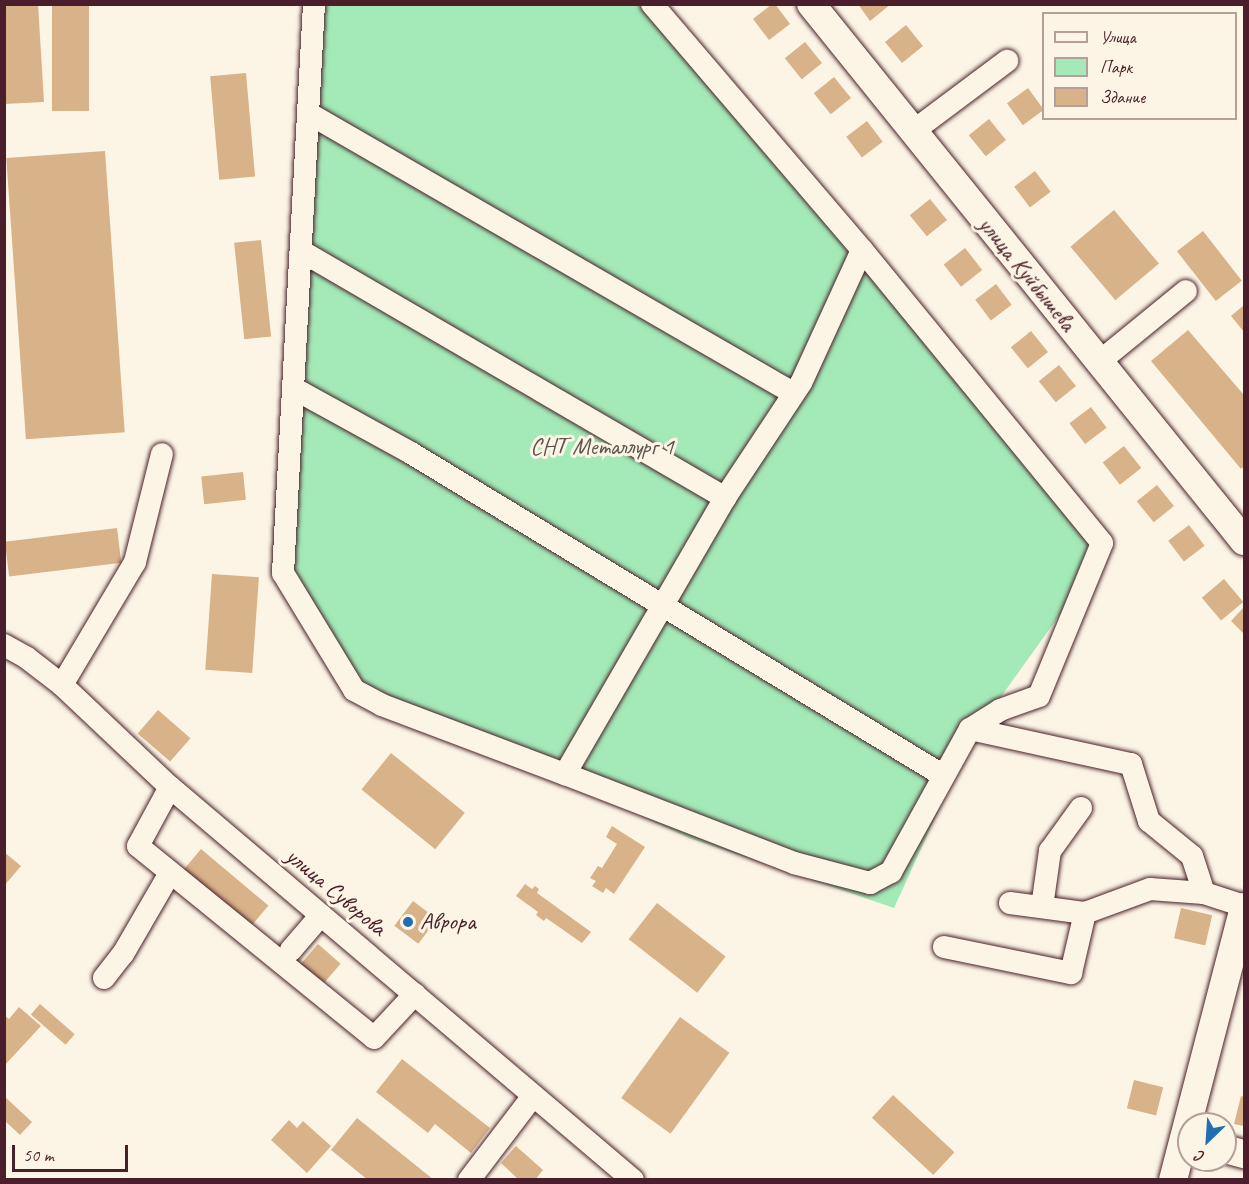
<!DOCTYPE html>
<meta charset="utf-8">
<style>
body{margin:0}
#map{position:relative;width:1249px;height:1184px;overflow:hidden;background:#fcf5e5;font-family:Caveat,sans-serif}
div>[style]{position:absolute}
.green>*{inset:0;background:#a3eab8}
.building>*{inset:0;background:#d8b289;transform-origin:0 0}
.roads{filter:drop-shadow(0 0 2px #4a1f2b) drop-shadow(0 0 2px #4a1f2b)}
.minor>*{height:22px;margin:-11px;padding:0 11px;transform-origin:11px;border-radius:11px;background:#fcf5e5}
.major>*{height:28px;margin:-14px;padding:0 14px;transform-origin:14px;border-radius:14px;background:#fcf5e5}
.dots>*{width:16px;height:16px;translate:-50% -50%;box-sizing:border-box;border:3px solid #fcf5e5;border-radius:50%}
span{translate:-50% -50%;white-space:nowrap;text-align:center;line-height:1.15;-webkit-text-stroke:6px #fcf5e5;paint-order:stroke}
.street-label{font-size:24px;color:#4a1f2b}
.park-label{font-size:24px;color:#60524e}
.poi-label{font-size:24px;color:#4a1f2b}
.left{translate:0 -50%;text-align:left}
.frame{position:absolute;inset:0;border:6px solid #4a1f2b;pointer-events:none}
.legend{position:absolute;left:1042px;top:12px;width:195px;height:108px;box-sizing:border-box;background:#fcf5e5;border:2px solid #b59f9b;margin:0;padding:8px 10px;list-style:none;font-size:18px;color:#4a1f2b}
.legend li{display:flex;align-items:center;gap:12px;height:30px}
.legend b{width:30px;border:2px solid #b59f9b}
.north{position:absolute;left:1177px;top:1112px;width:60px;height:60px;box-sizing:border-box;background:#fcf5e5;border:2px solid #b59f9b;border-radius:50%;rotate:205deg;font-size:16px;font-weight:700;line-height:24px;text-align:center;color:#4a1f2b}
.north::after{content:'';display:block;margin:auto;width:21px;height:27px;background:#1f6fb2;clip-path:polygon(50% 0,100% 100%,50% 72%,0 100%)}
.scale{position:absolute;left:12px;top:1145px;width:116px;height:27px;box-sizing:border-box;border:3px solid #4a1f2b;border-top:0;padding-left:8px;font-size:18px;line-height:21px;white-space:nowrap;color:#4a1f2b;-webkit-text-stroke:4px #fcf5e5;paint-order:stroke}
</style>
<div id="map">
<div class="green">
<div style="clip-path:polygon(306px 4px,654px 5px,1104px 553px,972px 737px,894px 908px,689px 838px,507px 754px,355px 703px,282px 589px,272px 557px)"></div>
</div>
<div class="building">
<div style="clip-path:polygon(4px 4px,38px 4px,44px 102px,4px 104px)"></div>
<div style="left:52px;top:4px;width:37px;height:107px"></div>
<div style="clip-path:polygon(772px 4px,775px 4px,790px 24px,769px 40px,753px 19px)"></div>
<div style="clip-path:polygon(858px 4px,891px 4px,870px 21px)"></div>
<div style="left:906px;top:25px;width:27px;height:27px;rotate:51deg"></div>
<div style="left:805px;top:42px;width:27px;height:26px;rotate:51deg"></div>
<div style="left:246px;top:73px;width:104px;height:36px;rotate:85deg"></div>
<div style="left:834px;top:77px;width:27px;height:26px;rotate:51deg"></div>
<div style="left:1028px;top:88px;width:27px;height:26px;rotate:54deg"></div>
<div style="left:989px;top:119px;width:27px;height:26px;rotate:51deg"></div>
<div style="left:867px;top:121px;width:26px;height:26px;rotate:53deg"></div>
<div style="left:105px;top:151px;width:282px;height:99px;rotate:86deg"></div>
<div style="left:1035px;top:171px;width:26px;height:26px;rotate:53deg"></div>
<div style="left:930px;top:199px;width:27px;height:26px;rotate:51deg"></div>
<div style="left:1114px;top:210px;width:70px;height:57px;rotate:50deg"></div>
<div style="left:1203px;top:231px;width:63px;height:33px;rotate:52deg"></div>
<div style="left:261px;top:240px;width:97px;height:27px;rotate:84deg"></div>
<div style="left:965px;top:248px;width:28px;height:27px;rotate:52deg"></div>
<div style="left:996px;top:284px;width:26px;height:26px;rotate:53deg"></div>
<div style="clip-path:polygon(1244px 305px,1244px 332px,1231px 316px)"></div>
<div style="clip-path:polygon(1188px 330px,1244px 395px,1244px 466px,1241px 469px,1151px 361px)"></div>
<div style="left:1031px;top:331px;width:27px;height:26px;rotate:51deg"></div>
<div style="left:1059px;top:365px;width:27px;height:26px;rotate:51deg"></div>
<div style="left:1091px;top:407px;width:26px;height:27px;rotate:53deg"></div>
<div style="left:1124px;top:446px;width:28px;height:27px;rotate:52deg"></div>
<div style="left:243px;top:472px;width:28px;height:42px;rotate:84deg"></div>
<div style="left:1157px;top:485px;width:27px;height:26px;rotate:51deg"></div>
<div style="left:1189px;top:525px;width:26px;height:26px;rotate:53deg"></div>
<div style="left:117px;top:528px;width:35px;height:113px;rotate:83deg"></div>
<div style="left:212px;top:574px;width:47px;height:96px;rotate:4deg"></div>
<div style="left:1224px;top:579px;width:30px;height:29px;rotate:50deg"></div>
<div style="clip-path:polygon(1244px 607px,1244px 634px,1231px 621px)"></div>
<div style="left:158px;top:710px;width:43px;height:31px;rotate:41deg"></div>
<div style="left:391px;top:753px;width:95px;height:47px;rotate:39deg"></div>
<div style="clip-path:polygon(612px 826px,645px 847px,614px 894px,606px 888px,603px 893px,592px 886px,596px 881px,590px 878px,598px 866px,602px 868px,617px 844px,606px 837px)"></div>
<div style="left:201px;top:849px;width:88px;height:28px;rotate:40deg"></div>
<div style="clip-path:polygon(4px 852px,21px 866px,4px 886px)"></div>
<div style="clip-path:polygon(525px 884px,532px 889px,535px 886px,539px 889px,537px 893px,591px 932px,582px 943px,546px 918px,544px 921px,536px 915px,538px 912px,516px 896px)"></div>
<div style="left:413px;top:901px;width:30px;height:31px;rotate:37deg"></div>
<div style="left:657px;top:903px;width:87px;height:46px;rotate:38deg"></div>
<div style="left:1181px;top:908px;width:32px;height:31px;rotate:13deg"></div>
<div style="left:318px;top:944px;width:30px;height:27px;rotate:41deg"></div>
<div style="left:40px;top:1004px;width:46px;height:14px;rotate:41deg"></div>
<div style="clip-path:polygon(19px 1007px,41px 1026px,4px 1066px,4px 1015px,9px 1019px)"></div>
<div style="left:680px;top:1017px;width:61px;height:100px;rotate:36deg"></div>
<div style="clip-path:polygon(402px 1059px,490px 1128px,471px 1153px,435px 1124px,428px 1133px,376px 1092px)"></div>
<div style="left:1134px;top:1080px;width:30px;height:29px;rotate:14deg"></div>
<div style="left:893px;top:1095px;width:84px;height:31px;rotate:43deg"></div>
<div style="clip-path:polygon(4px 1096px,32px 1122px,20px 1135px,4px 1120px)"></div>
<div style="clip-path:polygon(1241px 1096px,1244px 1097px,1244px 1126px,1234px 1124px)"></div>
<div style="clip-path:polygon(357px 1118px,434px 1180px,368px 1180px,331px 1150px)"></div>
<div style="clip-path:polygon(289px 1120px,297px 1128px,303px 1121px,331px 1146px,307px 1173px,271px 1140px)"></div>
<div style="clip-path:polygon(516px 1146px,543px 1170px,535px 1180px,519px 1180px,501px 1163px)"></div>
</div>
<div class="roads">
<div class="minor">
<div style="left:314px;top:4px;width:570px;rotate:93.12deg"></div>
<div style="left:283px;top:573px;width:137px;rotate:58.7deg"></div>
<div style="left:354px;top:690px;width:32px;rotate:28deg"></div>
<div style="left:382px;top:705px;width:196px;rotate:20.7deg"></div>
<div style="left:652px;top:4px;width:323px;rotate:49.5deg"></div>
<div style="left:308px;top:113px;width:560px;rotate:30deg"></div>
<div style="left:912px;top:132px;width:119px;rotate:-36.8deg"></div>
<div style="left:301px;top:251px;width:491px;rotate:30.2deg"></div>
<div style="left:1099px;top:362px;width:112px;rotate:-39.2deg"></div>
<div style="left:293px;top:388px;width:135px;rotate:28.8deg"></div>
<div style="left:411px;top:453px;width:623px;rotate:31.22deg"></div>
<div style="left:4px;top:645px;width:26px;rotate:29deg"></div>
<div style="left:27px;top:658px;width:44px;rotate:37.6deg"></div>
<div style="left:62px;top:685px;width:149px;rotate:43.4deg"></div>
<div style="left:170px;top:787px;width:607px;rotate:40.32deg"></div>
<div style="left:62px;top:685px;width:143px;rotate:-59.3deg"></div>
<div style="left:135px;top:562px;width:111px;rotate:-76deg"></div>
<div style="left:970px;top:729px;width:36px;rotate:-32deg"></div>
<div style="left:1000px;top:710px;width:41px;rotate:-19.7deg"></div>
<div style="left:1039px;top:696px;width:165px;rotate:-67.6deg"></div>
<div style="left:1102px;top:543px;width:379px;rotate:-129.3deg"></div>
<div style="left:862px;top:250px;width:146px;rotate:114.6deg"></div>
<div style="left:801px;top:383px;width:138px;rotate:123.5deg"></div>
<div style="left:725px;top:498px;width:319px;rotate:120.1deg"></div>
<div style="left:565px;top:774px;width:246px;rotate:21.2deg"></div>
<div style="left:794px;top:863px;width:79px;rotate:14.7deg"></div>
<div style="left:870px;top:883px;width:24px;rotate:-28deg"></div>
<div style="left:891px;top:872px;width:163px;rotate:-61.1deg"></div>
<div style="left:970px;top:729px;width:165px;rotate:12.3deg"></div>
<div style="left:1131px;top:764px;width:60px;rotate:72.5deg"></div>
<div style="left:1149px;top:821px;width:55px;rotate:39.1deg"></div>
<div style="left:1192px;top:856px;width:39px;rotate:72deg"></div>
<div style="left:170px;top:787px;width:67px;rotate:118.5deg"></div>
<div style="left:138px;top:846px;width:304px;rotate:39.1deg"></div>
<div style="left:374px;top:1038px;width:60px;rotate:-47deg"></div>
<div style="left:1010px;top:903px;width:76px;rotate:7.6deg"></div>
<div style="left:1085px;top:913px;width:69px;rotate:-20.3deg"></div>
<div style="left:1150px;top:889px;width:54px;rotate:4.2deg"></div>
<div style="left:1204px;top:893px;width:42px;rotate:18deg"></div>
<div style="left:1042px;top:907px;width:57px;rotate:-81.9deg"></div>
<div style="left:1050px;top:851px;width:53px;rotate:-54.2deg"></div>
<div style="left:944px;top:947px;width:130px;rotate:11.6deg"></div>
<div style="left:1071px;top:973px;width:62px;rotate:-76.9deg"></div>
<div style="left:291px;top:950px;width:46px;rotate:-49.4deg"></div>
<div style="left:104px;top:978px;width:31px;rotate:-52deg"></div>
<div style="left:123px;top:954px;width:94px;rotate:-59.9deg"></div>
<div style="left:469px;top:1180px;width:106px;rotate:-52.7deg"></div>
</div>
<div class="major">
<div style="left:811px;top:4px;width:690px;rotate:51.12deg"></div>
<div style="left:1225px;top:1149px;width:20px;rotate:15deg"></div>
<div style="left:1173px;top:1180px;width:282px;rotate:-75.4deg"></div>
</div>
</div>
<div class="dots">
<div style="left:408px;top:922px;background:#1f6fb2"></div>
</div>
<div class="street-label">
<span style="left:1027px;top:274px;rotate:51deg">улица Куйбышева</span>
<span style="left:336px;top:892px;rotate:40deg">улица Суворова</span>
</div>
<div class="park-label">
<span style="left:602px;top:447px">СНТ Металлург 1</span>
</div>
<div class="poi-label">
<span class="left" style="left:420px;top:922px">Аврора</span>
</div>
<div class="frame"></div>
<ul class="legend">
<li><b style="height:8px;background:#fcf5e5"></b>Улица</li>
<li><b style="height:16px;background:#a3eab8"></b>Парк</li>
<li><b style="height:16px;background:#d8b289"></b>Здание</li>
</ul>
<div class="north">С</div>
<div class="scale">50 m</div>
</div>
